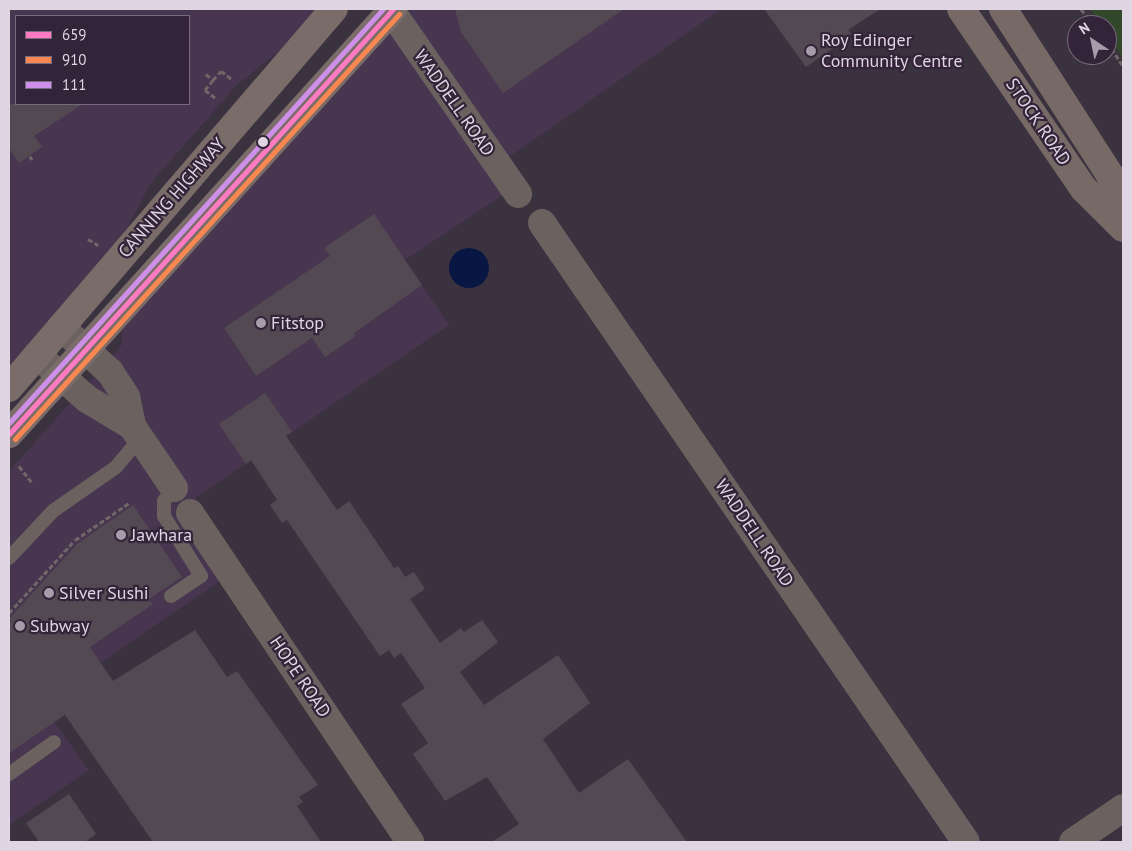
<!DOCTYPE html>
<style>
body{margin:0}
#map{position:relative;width:1132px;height:851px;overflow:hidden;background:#3b323f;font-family:"PT Sans",sans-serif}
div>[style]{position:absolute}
.built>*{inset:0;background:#48354f}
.green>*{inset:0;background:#31482a}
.water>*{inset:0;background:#081644}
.round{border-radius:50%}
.building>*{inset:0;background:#534952}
.path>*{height:3px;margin-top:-1.5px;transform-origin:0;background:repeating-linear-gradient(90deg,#6f6668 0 5px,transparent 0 7.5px)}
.service>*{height:14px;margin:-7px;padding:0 7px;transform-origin:7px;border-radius:7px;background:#6b6260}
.minor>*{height:28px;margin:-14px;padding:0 14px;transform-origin:14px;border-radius:14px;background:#6b6260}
.primary>*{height:28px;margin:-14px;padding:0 14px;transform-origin:14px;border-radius:14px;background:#776a66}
.trunk>*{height:28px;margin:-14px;padding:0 14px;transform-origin:14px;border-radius:14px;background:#7a6c68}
.bus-1>*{height:5px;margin:-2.5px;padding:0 2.5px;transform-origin:2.5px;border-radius:2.5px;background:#fe7ac1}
.bus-2>*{height:5px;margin:-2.5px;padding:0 2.5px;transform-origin:2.5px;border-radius:2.5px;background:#f88751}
.bus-3>*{height:5px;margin:-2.5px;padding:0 2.5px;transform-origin:2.5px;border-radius:2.5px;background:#ce8fe9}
.dots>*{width:14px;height:14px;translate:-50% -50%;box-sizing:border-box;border:2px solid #332439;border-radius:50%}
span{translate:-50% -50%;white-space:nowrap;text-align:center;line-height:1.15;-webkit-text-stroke:4.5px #332439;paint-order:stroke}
.poi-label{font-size:18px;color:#dfd5e3}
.left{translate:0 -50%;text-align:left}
.street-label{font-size:18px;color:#dfd5e3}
.frame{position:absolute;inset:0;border:10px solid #dfd5e3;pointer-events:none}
.legend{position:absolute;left:15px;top:15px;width:175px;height:90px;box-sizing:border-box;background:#332439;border:1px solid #786b7d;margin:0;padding:6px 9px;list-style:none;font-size:15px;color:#dfd5e3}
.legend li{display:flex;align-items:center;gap:10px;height:25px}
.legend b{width:25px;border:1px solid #786b7d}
.north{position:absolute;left:1067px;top:15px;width:50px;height:50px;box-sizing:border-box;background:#332439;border:1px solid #786b7d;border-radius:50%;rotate:326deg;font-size:14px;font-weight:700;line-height:20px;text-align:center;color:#dfd5e3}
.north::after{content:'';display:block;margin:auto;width:18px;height:22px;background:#a69caa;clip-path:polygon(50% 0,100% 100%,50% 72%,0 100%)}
</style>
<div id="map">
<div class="built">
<div style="clip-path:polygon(evenodd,9px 9px,317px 9px,284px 47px,237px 85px,150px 184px,127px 229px,9px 366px,9px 9px,16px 16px,189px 16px,189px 104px,16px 104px,16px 16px)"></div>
<div style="clip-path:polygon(412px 9px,721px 9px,486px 173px,503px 195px,405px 260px,449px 325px,175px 512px,221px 580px,41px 704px,89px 770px,9px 825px,9px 471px,121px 346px,122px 331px,132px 314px)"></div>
</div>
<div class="green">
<div style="clip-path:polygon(1090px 9px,1123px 9px,1123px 59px,1107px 34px,1107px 25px,1101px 25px)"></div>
</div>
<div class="water">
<div class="round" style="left:449px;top:248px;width:40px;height:40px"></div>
</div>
<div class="building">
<div style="clip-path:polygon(455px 9px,624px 9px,503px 93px,461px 32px)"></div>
<div style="clip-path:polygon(764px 9px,880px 9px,848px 30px,852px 35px,806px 67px)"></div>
<div style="clip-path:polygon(9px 104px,83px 104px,34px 136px,42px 147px,19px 163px,9px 148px)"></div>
<div style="clip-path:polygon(374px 214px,422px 285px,354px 333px,356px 336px,325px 357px,312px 338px,256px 376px,224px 328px,330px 256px,324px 248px)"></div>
<div style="clip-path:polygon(265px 393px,292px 432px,286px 436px,337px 510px,349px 501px,394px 568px,398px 566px,405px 577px,414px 572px,425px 589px,410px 599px,440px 643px,461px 628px,464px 632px,482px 620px,498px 642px,460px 672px,484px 705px,558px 655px,590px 703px,543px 739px,579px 793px,628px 759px,687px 842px,492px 842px,519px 824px,487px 777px,445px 801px,413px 754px,428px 743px,401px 704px,425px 688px,401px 653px,394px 658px,389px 650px,380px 656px,287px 520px,282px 523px,270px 505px,277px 500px,251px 460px,246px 464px,219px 424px)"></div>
<div style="clip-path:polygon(133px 505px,182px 577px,149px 599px,153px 604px,90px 647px,113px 681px,195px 630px,227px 677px,237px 671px,318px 785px,299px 797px,303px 802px,297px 806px,321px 842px,153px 842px,65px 715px,9px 753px,9px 619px,77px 544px)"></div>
<div style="clip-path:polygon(69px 794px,96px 834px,85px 842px,39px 842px,26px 823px)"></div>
</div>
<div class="path">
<div style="left:1081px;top:9px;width:21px;rotate:51deg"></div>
<div style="left:1107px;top:42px;width:29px;rotate:56deg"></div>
<div style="left:206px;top:74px;width:9px;rotate:41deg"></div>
<div style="left:213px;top:80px;width:13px;rotate:129deg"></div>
<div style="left:205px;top:90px;width:15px;rotate:37deg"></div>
<div style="left:213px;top:80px;width:12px;rotate:-48deg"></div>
<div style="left:221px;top:71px;width:15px;rotate:37deg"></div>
<div style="left:30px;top:156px;width:4px;rotate:63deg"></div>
<div style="left:88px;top:239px;width:12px;rotate:31deg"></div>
<div style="left:19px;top:466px;width:23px;rotate:52deg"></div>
<div style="left:9px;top:613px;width:98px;rotate:-47.9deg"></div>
<div style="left:75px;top:540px;width:65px;rotate:-34.4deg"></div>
</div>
<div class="service">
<div style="left:9px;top:558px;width:64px;rotate:-46.9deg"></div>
<div style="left:53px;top:511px;width:77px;rotate:-34.9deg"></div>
<div style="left:116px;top:467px;width:38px;rotate:-50deg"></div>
<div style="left:171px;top:596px;width:36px;rotate:-34deg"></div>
<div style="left:201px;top:576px;width:70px;rotate:-121.7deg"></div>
<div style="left:164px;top:516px;width:15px;rotate:-90deg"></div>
<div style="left:164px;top:501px;width:16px;rotate:-52deg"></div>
<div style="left:9px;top:774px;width:55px;rotate:-35.4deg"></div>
</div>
<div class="minor">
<div style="left:390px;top:9px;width:225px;rotate:55.3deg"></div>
<div style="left:542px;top:223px;width:750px;rotate:55.59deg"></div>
<div style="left:61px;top:327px;width:67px;rotate:42.6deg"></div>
<div style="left:110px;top:372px;width:30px;rotate:57deg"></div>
<div style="left:126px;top:397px;width:30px;rotate:78deg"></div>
<div style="left:132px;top:426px;width:75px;rotate:55.9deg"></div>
<div style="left:37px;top:355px;width:67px;rotate:41.3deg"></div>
<div style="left:87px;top:399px;width:52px;rotate:31deg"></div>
<div style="left:190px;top:513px;width:396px;rotate:56.2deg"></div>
<div style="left:1073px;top:842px;width:60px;rotate:-34.2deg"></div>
</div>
<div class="primary">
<div style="left:961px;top:9px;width:218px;rotate:55.7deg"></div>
<div style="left:1084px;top:189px;width:55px;rotate:45deg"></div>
<div style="left:1003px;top:9px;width:197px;rotate:57.2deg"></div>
<div style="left:1110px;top:175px;width:42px;rotate:72deg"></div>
</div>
<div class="trunk">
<div style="left:9px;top:388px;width:499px;rotate:-49.4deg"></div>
<div style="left:9px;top:434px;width:573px;rotate:-47.9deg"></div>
</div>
<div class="bus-1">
<div style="left:9px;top:434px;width:573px;rotate:-47.9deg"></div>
</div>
<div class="bus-2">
<div style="left:15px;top:439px;width:573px;rotate:-47.9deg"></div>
</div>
<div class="bus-3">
<div style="left:9px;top:423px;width:558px;rotate:-47.91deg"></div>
</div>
<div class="dots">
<div style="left:811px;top:51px;background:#a69caa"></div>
<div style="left:263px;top:142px;background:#dfd5e3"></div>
<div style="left:261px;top:323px;background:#a69caa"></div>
<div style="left:121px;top:535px;background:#a69caa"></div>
<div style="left:49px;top:593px;background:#a69caa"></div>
<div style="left:20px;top:626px;background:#a69caa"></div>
</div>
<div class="poi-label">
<span class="left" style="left:821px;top:51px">Roy Edinger<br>Community Centre</span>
<span class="left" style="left:271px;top:323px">Fitstop</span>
<span class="left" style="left:131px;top:535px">Jawhara</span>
<span class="left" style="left:59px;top:593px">Silver Sushi</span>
<span class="left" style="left:30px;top:626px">Subway</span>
</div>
<div class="street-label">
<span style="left:454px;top:103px;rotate:55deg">WADDELL ROAD</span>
<span style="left:1038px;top:122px;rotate:56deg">STOCK ROAD</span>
<span style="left:172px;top:198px;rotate:-49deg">CANNING HIGHWAY</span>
<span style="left:754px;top:533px;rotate:56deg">WADDELL ROAD</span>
<span style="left:300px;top:677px;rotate:56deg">HOPE ROAD</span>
</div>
<div class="frame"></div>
<ul class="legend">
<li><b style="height:6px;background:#fe7ac1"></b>659</li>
<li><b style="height:6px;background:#f88751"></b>910</li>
<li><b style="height:6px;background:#ce8fe9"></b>111</li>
</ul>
<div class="north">N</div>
</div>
